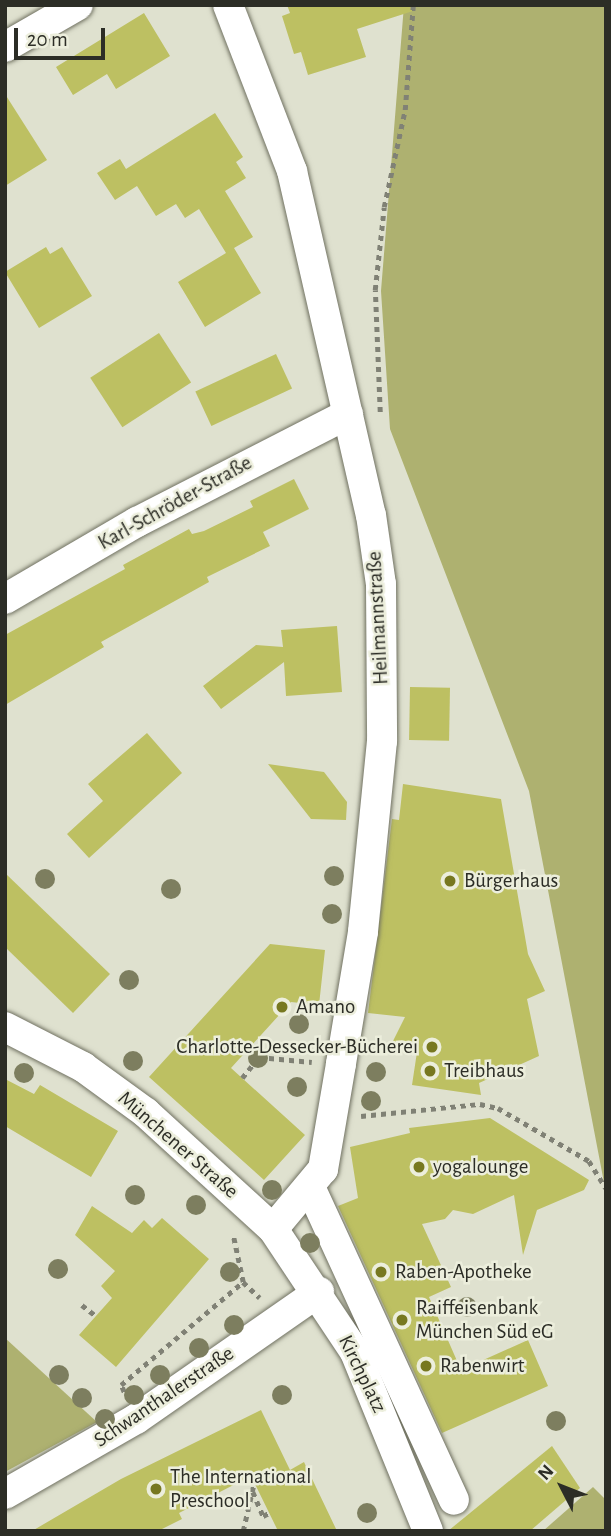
<!DOCTYPE html>
<meta charset="utf-8">
<style>
body{margin:0}
#map{position:relative;width:611px;height:1536px;overflow:hidden;background:#dfe1cf;font-family:"Alegreya Sans",sans-serif}
div>[style]{position:absolute}
.green>*{inset:0;background:#aeb170}
.building>*{inset:0;background:#bdc062;transform-origin:0 0}
.path>*{height:4.5px;margin-top:-2.25px;transform-origin:0;background:repeating-linear-gradient(90deg,#808175 0 5px,transparent 0 10px)}
.roads{filter:drop-shadow(0 0 2px #707161) drop-shadow(0 0 2px #707161)}
.minor>*{height:30px;margin:-15px;padding:0 15px;transform-origin:15px;border-radius:15px;background:#fff}
.trees>*{width:20px;height:20px;margin:-10px;border-radius:50%;background:#7d7e5f}
.dots>*{width:19px;height:19px;translate:-50% -50%;box-sizing:border-box;border:4px solid #eceedc;border-radius:50%}
span{translate:-50% -50%;white-space:nowrap;text-align:center;line-height:1.15;-webkit-text-stroke:5px #eceedc;paint-order:stroke}
.street-label{font-size:21px;color:#2c2d26}
.poi-label{font-size:21px;color:#2c2d26}
.left{translate:0 -50%;text-align:left}
.right{translate:-100% -50%;text-align:right}
.frame{position:absolute;inset:0;border:7px solid #2c2d26;pointer-events:none}
.north{position:absolute;left:527px;top:1452px;width:70px;height:70px;-webkit-text-stroke:5px #eceedc;paint-order:stroke;rotate:312deg;font-size:19px;font-weight:700;line-height:28px;text-align:center;color:#2c2d26}
.north::after{content:'';display:block;margin:auto;width:24px;height:32px;background:#2c2d26;clip-path:polygon(50% 0,100% 100%,50% 72%,0 100%)}
.scale{position:absolute;left:14px;top:28px;width:91px;height:32px;box-sizing:border-box;border:4px solid #2c2d26;border-top:0;padding-left:9px;font-size:21px;line-height:24px;white-space:nowrap;color:#2c2d26;-webkit-text-stroke:5px #eceedc;paint-order:stroke}
</style>
<div id="map">
<div class="green">
<div style="clip-path:polygon(404px 5px,606px 5px,606px 1193px,529px 791px,390px 429px,381px 291px)"></div>
<div style="clip-path:polygon(5px 1338px,97px 1422px,5px 1472px)"></div>
<div style="clip-path:polygon(593px 1487px,606px 1500px,606px 1531px,543px 1531px)"></div>
</div>
<div class="building">
<div style="clip-path:polygon(287px 5px,413px 5px,413px 11px,357px 29px,366px 57px,308px 75px,301px 52px,294px 54px,282px 16px,290px 13px)"></div>
<div style="clip-path:polygon(144px 13px,170px 56px,116px 89px,107px 74px,73px 95px,56px 67px)"></div>
<div style="clip-path:polygon(5px 94px,47px 160px,5px 186px)"></div>
<div style="clip-path:polygon(215px 113px,243px 157px,236px 162px,246px 178px,225px 191px,253px 237px,234px 248px,261px 293px,205px 327px,178px 282px,226px 253px,199px 209px,185px 218px,176px 204px,156px 216px,137px 186px,115px 200px,97px 173px,120px 159px,126px 169px)"></div>
<div style="clip-path:polygon(46px 247px,50px 254px,62px 247px,92px 296px,39px 328px,5px 272px)"></div>
<div style="left:159px;top:333px;width:59px;height:82px;rotate:57deg"></div>
<div style="left:276px;top:354px;width:38px;height:89px;rotate:65deg"></div>
<div style="clip-path:polygon(294px 479px,309px 509px,263px 532px,270px 546px,207px 577px,209px 582px,101px 642px,104px 647px,5px 705px,5px 635px,125px 569px,123px 565px,189px 529px,192px 534px,204px 531px,253px 507px,250px 501px)"></div>
<div style="clip-path:polygon(337px 626px,342px 692px,286px 696px,284px 662px,221px 709px,203px 686px,256px 645px,283px 647px,281px 630px)"></div>
<div style="left:410px;top:687px;width:40px;height:53px;rotate:1deg"></div>
<div style="clip-path:polygon(147px 733px,182px 773px,89px 858px,67px 834px,103px 801px,88px 784px)"></div>
<div style="clip-path:polygon(268px 764px,324px 772px,347px 802px,346px 820px,311px 819px)"></div>
<div style="clip-path:polygon(403px 784px,501px 799px,528px 954px,545px 991px,527px 999px,539px 1056px,479px 1083px,481px 1095px,412px 1085px,417px 1052px,393px 1041px,405px 1017px,368px 1013px,392px 819px,399px 820px)"></div>
<div style="clip-path:polygon(5px 873px,110px 974px,73px 1013px,5px 947px)"></div>
<div style="clip-path:polygon(270px 944px,325px 950px,319px 1005px,291px 1002px,231px 1068px,305px 1135px,264px 1180px,149px 1077px)"></div>
<div style="clip-path:polygon(5px 1079px,34px 1094px,40px 1085px,118px 1131px,91px 1177px,5px 1126px)"></div>
<div style="clip-path:polygon(490px 1118px,589px 1180px,584px 1190px,537px 1210px,523px 1255px,514px 1195px,473px 1214px,453px 1210px,445px 1219px,422px 1224px,451px 1287px,429px 1297px,461px 1370px,528px 1340px,548px 1386px,442px 1433px,338px 1206px,358px 1198px,350px 1147px,410px 1133px,409px 1128px)"></div>
<div style="clip-path:polygon(92px 1206px,132px 1233px,144px 1220px,152px 1228px,162px 1218px,209px 1259px,116px 1367px,79px 1335px,112px 1298px,101px 1286px,115px 1271px,75px 1235px)"></div>
<div style="clip-path:polygon(261px 1410px,290px 1470px,304px 1462px,337px 1531px,278px 1531px,251px 1476px,179px 1513px,182px 1519px,158px 1531px,32px 1531px,121px 1479px)"></div>
<div style="clip-path:polygon(552px 1446px,580px 1488px,530px 1531px,448px 1531px)"></div>
</div>
<div class="path">
<div style="left:380px;top:412px;width:122px;rotate:-92.3deg"></div>
<div style="left:375px;top:290px;width:83px;rotate:-83.8deg"></div>
<div style="left:384px;top:207px;width:99px;rotate:-77.8deg"></div>
<div style="left:405px;top:110px;width:105px;rotate:-85.6deg"></div>
<div style="left:242px;top:1078px;width:27px;rotate:-51deg"></div>
<div style="left:259px;top:1057px;width:53px;rotate:5.4deg"></div>
<div style="left:361px;top:1116px;width:120px;rotate:-5.8deg"></div>
<div style="left:480px;top:1104px;width:18px;rotate:13deg"></div>
<div style="left:498px;top:1108px;width:105px;rotate:30.2deg"></div>
<div style="left:589px;top:1161px;width:32px;rotate:58deg"></div>
<div style="left:243px;top:1282px;width:23px;rotate:43deg"></div>
<div style="left:82px;top:1305px;width:18px;rotate:38deg"></div>
<div style="left:124px;top:1392px;width:8px;rotate:-113deg"></div>
<div style="left:121px;top:1385px;width:160px;rotate:-40.2deg"></div>
<div style="left:243px;top:1282px;width:48px;rotate:-102deg"></div>
<div style="left:253px;top:1492px;width:26px;rotate:67deg"></div>
<div style="left:263px;top:1516px;width:7px;rotate:-27deg"></div>
<div style="left:243px;top:1531px;width:49px;rotate:-77.1deg"></div>
</div>
<div class="roads">
<div class="minor">
<div style="left:228px;top:5px;width:178px;rotate:68.9deg"></div>
<div style="left:292px;top:171px;width:353px;rotate:77.1deg"></div>
<div style="left:371px;top:515px;width:70px;rotate:81.8deg"></div>
<div style="left:381px;top:584px;width:157px;rotate:89.6deg"></div>
<div style="left:382px;top:741px;width:192px;rotate:95.7deg"></div>
<div style="left:363px;top:932px;width:134px;rotate:99.5deg"></div>
<div style="left:341px;top:1064px;width:107px;rotate:99.7deg"></div>
<div style="left:323px;top:1169px;width:78px;rotate:129.8deg"></div>
<div style="left:5px;top:47px;width:84px;rotate:-29.9deg"></div>
<div style="left:5px;top:599px;width:153px;rotate:-30.3deg"></div>
<div style="left:137px;top:522px;width:237px;rotate:-27.1deg"></div>
<div style="left:5px;top:1027px;width:88px;rotate:27.1deg"></div>
<div style="left:83px;top:1067px;width:78px;rotate:36.1deg"></div>
<div style="left:146px;top:1113px;width:172px;rotate:42.4deg"></div>
<div style="left:273px;top:1229px;width:148px;rotate:56.3deg"></div>
<div style="left:355px;top:1352px;width:193px;rotate:67.8deg"></div>
<div style="left:311px;top:1189px;width:342px;rotate:65.3deg"></div>
<div style="left:5px;top:1494px;width:151px;rotate:-29.8deg"></div>
<div style="left:136px;top:1419px;width:223px;rotate:-34.8deg"></div>
</div>
</div>
<div class="trees">
<div style="left:334px;top:876px"></div>
<div style="left:45px;top:879px"></div>
<div style="left:171px;top:889px"></div>
<div style="left:332px;top:914px"></div>
<div style="left:129px;top:980px"></div>
<div style="left:299px;top:1024px"></div>
<div style="left:258px;top:1058px"></div>
<div style="left:133px;top:1061px"></div>
<div style="left:376px;top:1072px"></div>
<div style="left:24px;top:1073px"></div>
<div style="left:297px;top:1087px"></div>
<div style="left:371px;top:1101px"></div>
<div style="left:272px;top:1190px"></div>
<div style="left:135px;top:1195px"></div>
<div style="left:196px;top:1205px"></div>
<div style="left:310px;top:1243px"></div>
<div style="left:58px;top:1269px"></div>
<div style="left:230px;top:1272px"></div>
<div style="left:467px;top:1307px"></div>
<div style="left:234px;top:1325px"></div>
<div style="left:199px;top:1348px"></div>
<div style="left:59px;top:1375px"></div>
<div style="left:160px;top:1375px"></div>
<div style="left:134px;top:1395px"></div>
<div style="left:282px;top:1395px"></div>
<div style="left:82px;top:1398px"></div>
<div style="left:105px;top:1419px"></div>
<div style="left:556px;top:1421px"></div>
<div style="left:367px;top:1513px"></div>
</div>
<div class="dots">
<div style="left:450px;top:881px;background:#777820"></div>
<div style="left:282px;top:1007px;background:#777820"></div>
<div style="left:432px;top:1047px;background:#777820"></div>
<div style="left:430px;top:1071px;background:#777820"></div>
<div style="left:419px;top:1167px;background:#777820"></div>
<div style="left:381px;top:1272px;background:#777820"></div>
<div style="left:402px;top:1320px;background:#777820"></div>
<div style="left:426px;top:1366px;background:#777820"></div>
<div style="left:156px;top:1489px;background:#777820"></div>
</div>
<div class="street-label">
<span style="left:175px;top:503px;rotate:-29deg">Karl-Schröder-Straße</span>
<span style="left:378px;top:618px;rotate:-93deg">Heilmannstraße</span>
<span style="left:178px;top:1145px;rotate:41deg">Münchener Straße</span>
<span style="left:362px;top:1374px;rotate:64deg">Kirchplatz</span>
<span style="left:164px;top:1397px;rotate:-34deg">Schwanthalerstraße</span>
</div>
<div class="poi-label">
<span class="left" style="left:464px;top:881px">Bürgerhaus</span>
<span class="left" style="left:296px;top:1007px">Amano</span>
<span class="right" style="left:418px;top:1047px">Charlotte-Dessecker-Bücherei</span>
<span class="left" style="left:444px;top:1071px">Treibhaus</span>
<span class="left" style="left:433px;top:1167px">yogalounge</span>
<span class="left" style="left:395px;top:1272px">Raben-Apotheke</span>
<span class="left" style="left:416px;top:1320px">Raiffeisenbank<br>München Süd eG</span>
<span class="left" style="left:440px;top:1366px">Rabenwirt</span>
<span class="left" style="left:170px;top:1489px">The International<br>Preschool</span>
</div>
<div class="frame"></div>
<div class="north">N</div>
<div class="scale">20 m</div>
</div>
